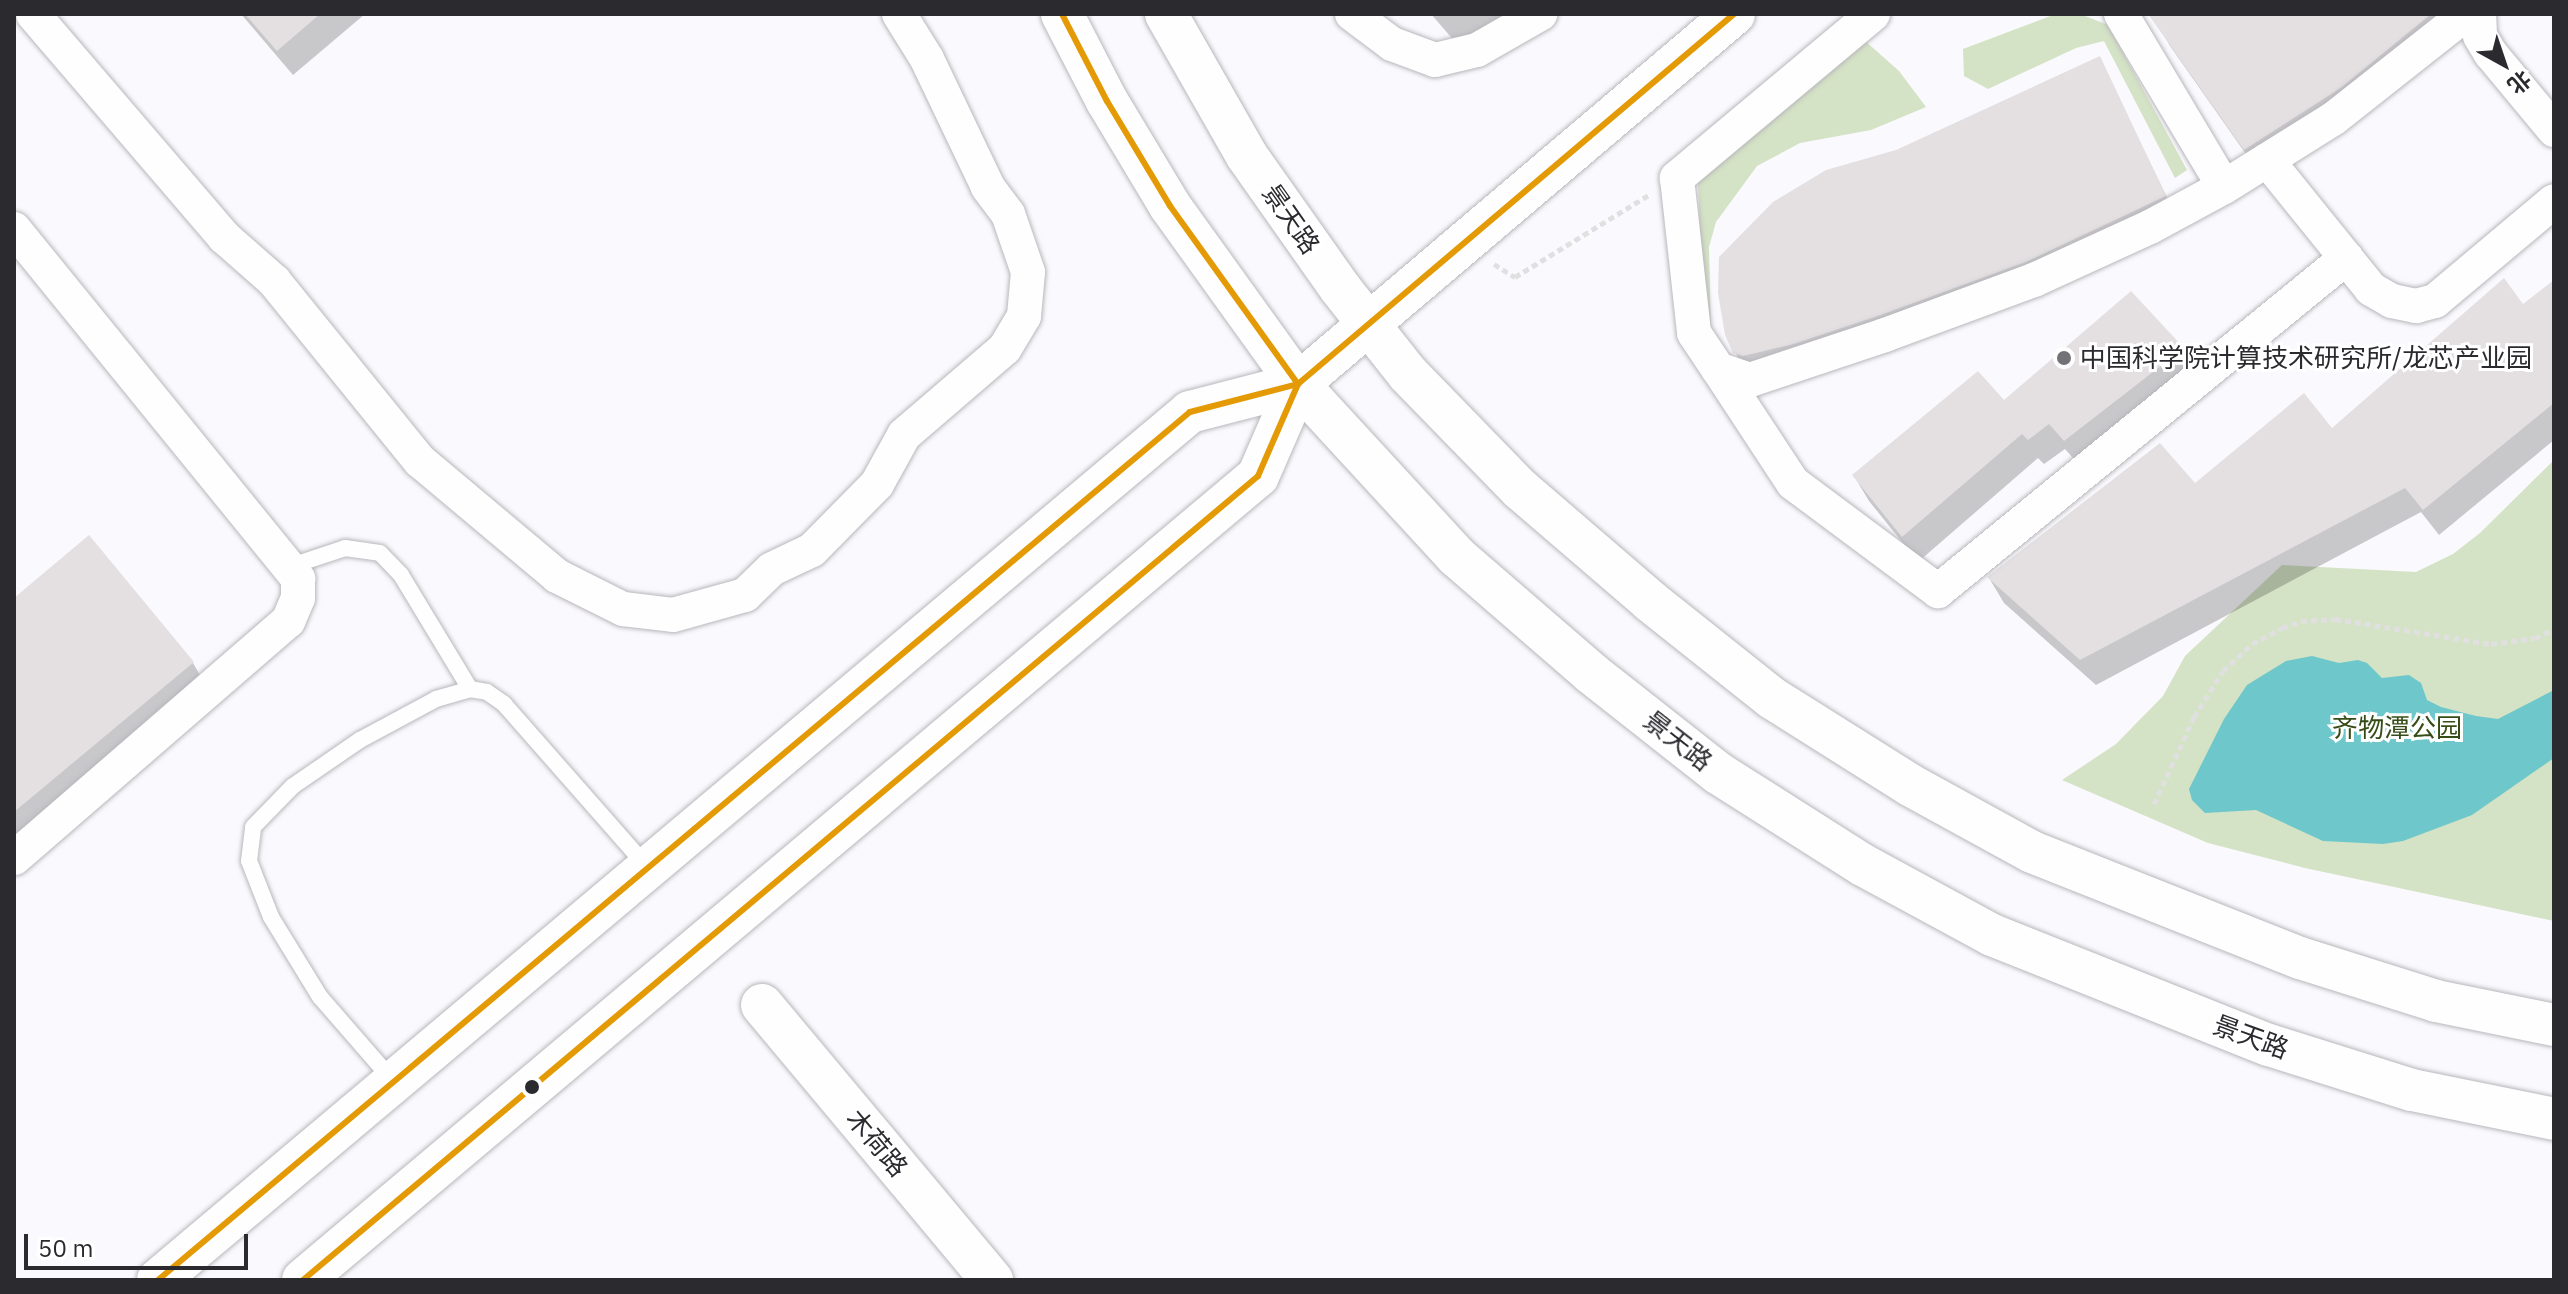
<!DOCTYPE html>
<meta charset="utf-8">
<style>
body{margin:0}
#map{position:relative;width:2568px;height:1294px;overflow:hidden;background:#faf9fd;font-family:"IBM Plex Sans","Noto Sans SC",sans-serif}
div>[style]{position:absolute}
.green>*{inset:0;background:#d4e2c5}
.water>*{inset:0;background:#6dc7cb}
.shadow>*{inset:0;background:#0003}
.building>*{inset:0;background:#e4e0e2}
.path>*{height:5px;margin-top:-2.5px;transform-origin:0;background:repeating-linear-gradient(90deg,#e0e0e1 0 6px,transparent 0 10px)}
.roads{filter:drop-shadow(0 0 2px #b8b7bc) drop-shadow(0 0 2px #b8b7bc)}
.service>*{height:16px;margin:-8px;padding:0 8px;transform-origin:8px;border-radius:8px;background:#fefeff}
.minor>*{height:34px;margin:-17px;padding:0 17px;transform-origin:17px;border-radius:17px;background:#fefeff}
.tertiary>*{height:42px;margin:-21px;padding:0 21px;transform-origin:21px;border-radius:21px;background:#fefeff}
.bus-1>*{height:6px;margin:-3px;padding:0 3px;transform-origin:3px;border-radius:3px;background:#e39a05}
.dots>*{width:22px;height:22px;translate:-50% -50%;box-sizing:border-box;border:4px solid #fff;border-radius:50%}
span{translate:-50% -50%;white-space:nowrap;text-align:center;line-height:1.15;-webkit-text-stroke:6px #fff;paint-order:stroke}
.street-label{font-size:26px;color:#2b2a2f}
.poi-label{font-size:26px;color:#2b2a2f}
.left{translate:0 -50%;text-align:left}
.park-label{font-size:26px;color:#374d18}
.frame{position:absolute;inset:0;border:16px solid #2b2a2f;pointer-events:none}
.north{position:absolute;left:2464px;top:24px;width:80px;height:80px;-webkit-text-stroke:6px #fff;paint-order:stroke;rotate:140deg;font-size:22px;font-weight:700;line-height:32px;text-align:center;color:#2b2a2f}
.north::after{content:'';display:block;margin:auto;width:28px;height:36px;background:#2b2a2f;clip-path:polygon(50% 0,100% 100%,50% 72%,0 100%)}
.scale{position:absolute;left:24px;top:1234px;width:224px;height:36px;box-sizing:border-box;border:4px solid #2b2a2f;border-top:0;padding-left:10px;font-size:24px;line-height:28px;white-space:nowrap;color:#2b2a2f;-webkit-text-stroke:6px #fff;paint-order:stroke}
</style>
<div id="map">
<div class="green">
<div style="clip-path:polygon(2056px 14px,2080px 14px,2108px 25px,2187px 170px,2175px 178px,2104px 41px,2076px 48px,1988px 89px,1964px 76px,1963px 49px)"></div>
<div style="clip-path:polygon(1864px 40px,1899px 71px,1926px 107px,1871px 130px,1800px 143px,1757px 166px,1716px 222px,1709px 247px,1711px 331px,1703px 314px,1698px 183px)"></div>
<div style="clip-path:polygon(2554px 460px,2554px 921px,2305px 868px,2208px 843px,2062px 780px,2116px 744px,2163px 696px,2185px 656px,2282px 565px,2416px 572px,2453px 554px,2480px 533px)"></div>
</div>
<div class="water">
<div style="clip-path:polygon(2312px 656px,2339px 663px,2358px 660px,2367px 663px,2382px 678px,2409px 675px,2421px 683px,2427px 700px,2441px 707px,2476px 716px,2498px 719px,2554px 690px,2554px 758px,2472px 815px,2403px 841px,2383px 844px,2323px 841px,2256px 810px,2205px 813px,2192px 800px,2189px 789px,2224px 719px,2247px 685px,2286px 661px)"></div>
</div>
<div class="shadow">
<div style="clip-path:polygon(241px 14px,365px 14px,293px 75px)"></div>
<div style="clip-path:polygon(1431px 14px,1521px 14px,1469px 58px)"></div>
<div style="clip-path:polygon(2164px 14px,2474px 14px,2260px 174px,2170px 46px,2155px 20px)"></div>
<div style="clip-path:polygon(2099px 58px,2179px 222px,1750px 379px,1735px 352px,1897px 152px)"></div>
<div style="clip-path:polygon(2554px 282px,2554px 440px,2439px 535px,2421px 512px,2096px 685px,2004px 603px,1989px 578px,2195px 486px,2332px 431px,2523px 307px)"></div>
<div style="clip-path:polygon(2131px 294px,2183px 349px,2198px 375px,2080px 466px,2065px 449px,2044px 464px,2038px 458px,1918px 562px,1869px 501px,1854px 476px,2004px 402px)"></div>
<div style="clip-path:polygon(14px 600px,193px 663px,208px 689px,14px 850px)"></div>
</div>
<div class="building">
<div style="clip-path:polygon(245px 14px,320px 14px,277px 51px)"></div>
<div style="clip-path:polygon(2148px 14px,2431px 14px,2342px 87px,2244px 150px)"></div>
<div style="clip-path:polygon(2100px 56px,2166px 196px,2026px 262px,1878px 316px,1794px 344px,1743px 356px,1733px 353px,1725px 335px,1718px 293px,1719px 257px,1773px 202px,1826px 170px,1896px 150px)"></div>
<div style="clip-path:polygon(2504px 278px,2523px 304px,2554px 280px,2554px 403px,2423px 510px,2405px 488px,2080px 660px,1987px 577px,2160px 443px,2195px 483px,2304px 393px,2332px 428px)"></div>
<div style="clip-path:polygon(2131px 291px,2184px 348px,2064px 441px,2049px 424px,2028px 440px,2022px 434px,1902px 537px,1852px 475px,1978px 371px,2004px 400px)"></div>
<div style="clip-path:polygon(89px 535px,194px 662px,14px 812px,14px 598px)"></div>
</div>
<div class="path">
<div style="left:1494px;top:264px;width:25px;rotate:32deg"></div>
<div style="left:1515px;top:277px;width:157px;rotate:-31.5deg"></div>
<div style="left:2154px;top:804px;width:96px;rotate:-65.3deg"></div>
<div style="left:2194px;top:717px;width:54px;rotate:-57.8deg"></div>
<div style="left:2223px;top:671px;width:40px;rotate:-43deg"></div>
<div style="left:2252px;top:644px;width:34px;rotate:-28deg"></div>
<div style="left:2282px;top:628px;width:20px;rotate:-20deg"></div>
<div style="left:2301px;top:621px;width:34px;rotate:-3deg"></div>
<div style="left:2335px;top:619px;width:158px;rotate:9.1deg"></div>
<div style="left:2491px;top:644px;width:44px;rotate:-7.8deg"></div>
<div style="left:2535px;top:638px;width:21px;rotate:-25deg"></div>
</div>
<div class="roads">
<div class="service">
<div style="left:288px;top:567px;width:60px;rotate:-18.4deg"></div>
<div style="left:345px;top:548px;width:35px;rotate:8deg"></div>
<div style="left:380px;top:553px;width:30px;rotate:46deg"></div>
<div style="left:401px;top:575px;width:133px;rotate:58.8deg"></div>
<div style="left:394px;top:1082px;width:113px;rotate:-131deg"></div>
<div style="left:320px;top:997px;width:94px;rotate:-121.5deg"></div>
<div style="left:271px;top:917px;width:60px;rotate:-111.4deg"></div>
<div style="left:249px;top:861px;width:34px;rotate:-83deg"></div>
<div style="left:253px;top:827px;width:57px;rotate:-45.7deg"></div>
<div style="left:293px;top:786px;width:81px;rotate:-34.5deg"></div>
<div style="left:360px;top:740px;width:86px;rotate:-28.3deg"></div>
<div style="left:436px;top:699px;width:35px;rotate:-16deg"></div>
<div style="left:470px;top:689px;width:17px;rotate:10deg"></div>
<div style="left:487px;top:692px;width:21px;rotate:35deg"></div>
<div style="left:504px;top:704px;width:217px;rotate:48.7deg"></div>
</div>
<div class="minor">
<div style="left:33px;top:14px;width:294px;rotate:49.4deg"></div>
<div style="left:224px;top:237px;width:67px;rotate:41.3deg"></div>
<div style="left:274px;top:281px;width:232px;rotate:51deg"></div>
<div style="left:420px;top:461px;width:179px;rotate:40deg"></div>
<div style="left:557px;top:576px;width:74px;rotate:26.6deg"></div>
<div style="left:623px;top:609px;width:50px;rotate:6.8deg"></div>
<div style="left:673px;top:615px;width:75px;rotate:-15.5deg"></div>
<div style="left:745px;top:595px;width:37px;rotate:-44deg"></div>
<div style="left:772px;top:569px;width:44px;rotate:-25.4deg"></div>
<div style="left:812px;top:550px;width:93px;rotate:-45.4deg"></div>
<div style="left:877px;top:484px;width:56px;rotate:-61.1deg"></div>
<div style="left:904px;top:435px;width:133px;rotate:-40.7deg"></div>
<div style="left:1005px;top:348px;width:37px;rotate:-59deg"></div>
<div style="left:1024px;top:316px;width:44px;rotate:-84.8deg"></div>
<div style="left:1028px;top:272px;width:61px;rotate:-109deg"></div>
<div style="left:1008px;top:214px;width:34px;rotate:-127deg"></div>
<div style="left:988px;top:187px;width:142px;rotate:-115.5deg"></div>
<div style="left:927px;top:59px;width:53px;rotate:-121.9deg"></div>
<div style="left:1352px;top:14px;width:50px;rotate:36.9deg"></div>
<div style="left:1392px;top:44px;width:46px;rotate:20.4deg"></div>
<div style="left:1435px;top:60px;width:43px;rotate:-13.4deg"></div>
<div style="left:1477px;top:50px;width:73px;rotate:-29.7deg"></div>
<div style="left:1873px;top:14px;width:256px;rotate:140.1deg"></div>
<div style="left:1677px;top:178px;width:156px;rotate:83.7deg"></div>
<div style="left:1694px;top:333px;width:43px;rotate:56.3deg"></div>
<div style="left:1718px;top:369px;width:34px;rotate:19deg"></div>
<div style="left:1750px;top:380px;width:142px;rotate:-18.4deg"></div>
<div style="left:1885px;top:335px;width:159px;rotate:-20.3deg"></div>
<div style="left:2034px;top:280px;width:128px;rotate:-24.6deg"></div>
<div style="left:2150px;top:227px;width:84px;rotate:-28.4deg"></div>
<div style="left:2224px;top:187px;width:128px;rotate:-32deg"></div>
<div style="left:2333px;top:119px;width:169px;rotate:-38.3deg"></div>
<div style="left:2121px;top:14px;width:201px;rotate:59.2deg"></div>
<div style="left:2479px;top:14px;width:22px;rotate:87deg"></div>
<div style="left:2480px;top:36px;width:21px;rotate:59deg"></div>
<div style="left:2491px;top:54px;width:99px;rotate:50.3deg"></div>
<div style="left:2267px;top:160px;width:166px;rotate:51.1deg"></div>
<div style="left:2371px;top:289px;width:24px;rotate:30deg"></div>
<div style="left:2392px;top:301px;width:25px;rotate:12deg"></div>
<div style="left:2416px;top:306px;width:20px;rotate:-15deg"></div>
<div style="left:2435px;top:301px;width:155px;rotate:-40deg"></div>
<div style="left:14px;top:229px;width:451px;rotate:50.9deg"></div>
<div style="left:298px;top:579px;width:19px;rotate:90deg"></div>
<div style="left:298px;top:598px;width:25px;rotate:113deg"></div>
<div style="left:288px;top:621px;width:362px;rotate:139.1deg"></div>
<div style="left:1718px;top:369px;width:136px;rotate:56.7deg"></div>
<div style="left:1793px;top:483px;width:181px;rotate:36.7deg"></div>
<div style="left:1938px;top:591px;width:527px;rotate:-39.22deg"></div>
</div>
<div class="tertiary">
<div style="left:1062px;top:14px;width:98px;rotate:62.7deg"></div>
<div style="left:1107px;top:101px;width:122px;rotate:59deg"></div>
<div style="left:1170px;top:206px;width:219px;rotate:54.3deg"></div>
<div style="left:1298px;top:384px;width:234px;rotate:47.4deg"></div>
<div style="left:1456px;top:556px;width:179px;rotate:40.9deg"></div>
<div style="left:1591px;top:673px;width:162px;rotate:38.2deg"></div>
<div style="left:1718px;top:773px;width:172px;rotate:32.4deg"></div>
<div style="left:1863px;top:865px;width:147px;rotate:28.5deg"></div>
<div style="left:1992px;top:935px;width:298px;rotate:21.7deg"></div>
<div style="left:2269px;top:1045px;width:150px;rotate:17.5deg"></div>
<div style="left:2412px;top:1090px;width:145px;rotate:11.5deg"></div>
<div style="left:1166px;top:14px;width:163px;rotate:60.3deg"></div>
<div style="left:1247px;top:156px;width:161px;rotate:54.8deg"></div>
<div style="left:1340px;top:288px;width:110px;rotate:51.7deg"></div>
<div style="left:1408px;top:374px;width:161px;rotate:45.8deg"></div>
<div style="left:1520px;top:489px;width:172px;rotate:40.7deg"></div>
<div style="left:1650px;top:601px;width:156px;rotate:38.5deg"></div>
<div style="left:1772px;top:698px;width:163px;rotate:32.2deg"></div>
<div style="left:1910px;top:785px;width:139px;rotate:28.8deg"></div>
<div style="left:2032px;top:852px;width:288px;rotate:21.6deg"></div>
<div style="left:2300px;top:958px;width:143px;rotate:17.5deg"></div>
<div style="left:2436px;top:1001px;width:120px;rotate:11.5deg"></div>
<div style="left:762px;top:1005px;width:359px;rotate:50.1deg"></div>
<div style="left:158px;top:1280px;width:1348px;rotate:-40.07deg"></div>
<div style="left:1190px;top:412px;width:112px;rotate:-14.5deg"></div>
<div style="left:1298px;top:384px;width:572px;rotate:-40.32deg"></div>
<div style="left:303px;top:1280px;width:1248px;rotate:-40.09deg"></div>
<div style="left:1258px;top:476px;width:100px;rotate:-66.5deg"></div>
</div>
</div>
<div class="bus-1">
<div style="left:1062px;top:14px;width:98px;rotate:62.7deg"></div>
<div style="left:1107px;top:101px;width:122px;rotate:59deg"></div>
<div style="left:1170px;top:206px;width:219px;rotate:54.3deg"></div>
<div style="left:158px;top:1280px;width:1348px;rotate:-40.07deg"></div>
<div style="left:1190px;top:412px;width:112px;rotate:-14.5deg"></div>
<div style="left:1298px;top:384px;width:572px;rotate:-40.32deg"></div>
<div style="left:303px;top:1280px;width:1248px;rotate:-40.09deg"></div>
<div style="left:1258px;top:476px;width:100px;rotate:-66.5deg"></div>
</div>
<div class="dots">
<div style="left:2064px;top:358px;background:#737277"></div>
<div style="left:532px;top:1087px;background:#2b2a2f"></div>
</div>
<div class="street-label">
<span style="left:1291px;top:219px;rotate:55deg">景天路</span>
<span style="left:1678px;top:741px;rotate:38deg">景天路</span>
<span style="left:2251px;top:1037px;rotate:20deg">景天路</span>
<span style="left:877px;top:1143px;rotate:50deg">木荷路</span>
</div>
<div class="poi-label">
<span class="left" style="left:2080px;top:358px">中国科学院计算技术研究所/龙芯产业园</span>
</div>
<div class="park-label">
<span style="left:2397px;top:728px">齐物潭公园</span>
</div>
<div class="frame"></div>
<div class="north">北</div>
<div class="scale">50 m</div>
</div>
